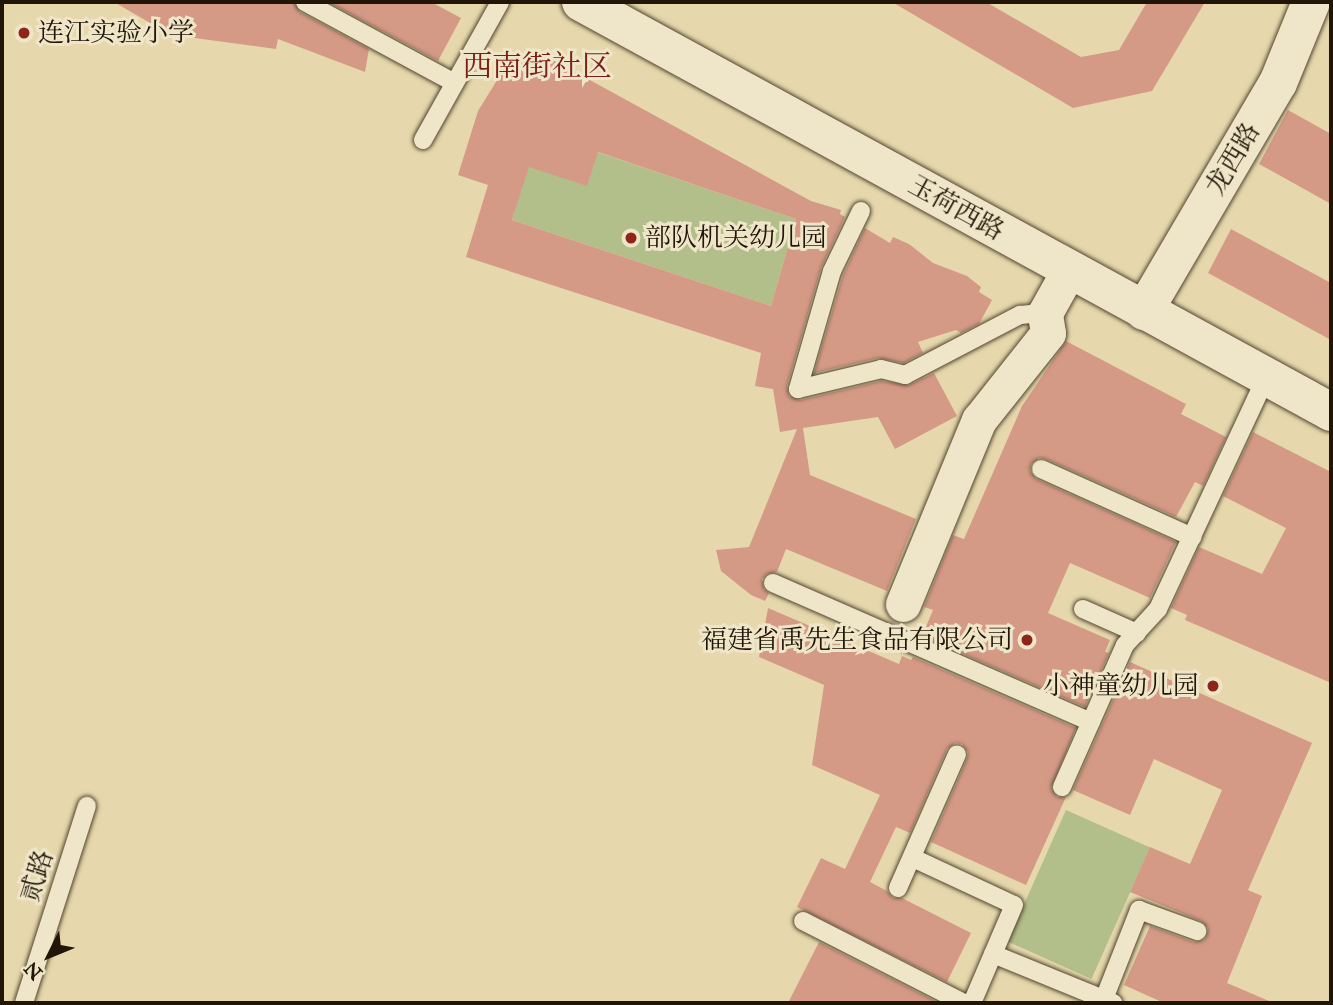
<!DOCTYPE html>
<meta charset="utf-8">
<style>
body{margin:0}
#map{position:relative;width:1333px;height:1005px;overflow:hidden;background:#e6d8ac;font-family:"IM FELL Great Primer","Noto Serif SC",serif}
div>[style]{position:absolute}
.green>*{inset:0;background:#b3bf8a;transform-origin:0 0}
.building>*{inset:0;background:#d59a86}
.roads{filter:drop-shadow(0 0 2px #524630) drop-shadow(0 0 2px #524630)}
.service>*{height:18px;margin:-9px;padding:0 9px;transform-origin:9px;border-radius:9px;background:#efe6c9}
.minor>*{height:35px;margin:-17.5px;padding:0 17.5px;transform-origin:17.5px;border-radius:17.5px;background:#efe6c9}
.tertiary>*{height:38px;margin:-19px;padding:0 19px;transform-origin:19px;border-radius:19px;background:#efe6c9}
.secondary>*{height:38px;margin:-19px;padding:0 19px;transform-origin:19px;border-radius:19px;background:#efe6c9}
.dots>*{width:19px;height:19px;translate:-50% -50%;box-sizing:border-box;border:4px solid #efe6c9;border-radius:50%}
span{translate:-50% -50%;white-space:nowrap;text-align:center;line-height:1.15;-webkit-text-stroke:6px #efe6c9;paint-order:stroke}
.poi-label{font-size:26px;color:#211507}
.left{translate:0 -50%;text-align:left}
.right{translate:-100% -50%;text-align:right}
.street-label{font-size:26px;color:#211507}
.quarter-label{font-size:30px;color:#7a1f14}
.frame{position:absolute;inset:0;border:4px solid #211507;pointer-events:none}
.north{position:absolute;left:14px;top:921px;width:70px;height:70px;-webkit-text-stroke:5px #efe6c9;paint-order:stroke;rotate:227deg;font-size:19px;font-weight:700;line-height:28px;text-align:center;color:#211507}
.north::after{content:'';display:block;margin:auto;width:24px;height:32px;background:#211507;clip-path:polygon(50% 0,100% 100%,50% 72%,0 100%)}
</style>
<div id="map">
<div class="green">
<div style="clip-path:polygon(597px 152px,796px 219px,771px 306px,512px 220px,519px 196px,497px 156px)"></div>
<div style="left:1066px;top:810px;width:92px;height:144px;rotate:24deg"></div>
</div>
<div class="building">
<div style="clip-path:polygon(114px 2px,294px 2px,300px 12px,369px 49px,365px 72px,278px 39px,276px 49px,187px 37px,157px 27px)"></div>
<div style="clip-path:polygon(328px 2px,431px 2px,461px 18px,438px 61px)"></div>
<div style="clip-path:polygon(892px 2px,986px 2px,1081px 57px,1119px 50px,1147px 2px,1205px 2px,1152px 91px,1073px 108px)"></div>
<div style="clip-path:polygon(evenodd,531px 54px,555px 61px,811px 201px,841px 210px,840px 214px,845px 217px,821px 268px,787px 386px,789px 396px,801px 400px,881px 381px,909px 385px,934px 373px,957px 416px,895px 449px,878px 417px,803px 428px,810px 475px,916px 519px,887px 591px,786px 549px,777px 572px,767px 574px,762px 579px,764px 589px,769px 593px,765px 601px,751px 595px,721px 571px,716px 550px,749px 547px,797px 429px,780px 432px,773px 389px,755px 386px,761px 353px,466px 257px,488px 185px,458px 175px,478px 111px,507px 64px,531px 54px,598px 152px,796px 219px,771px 306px,512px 220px,529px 167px,587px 186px,598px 152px)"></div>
<div style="clip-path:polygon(1288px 110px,1331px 134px,1331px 204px,1259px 164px)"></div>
<div style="clip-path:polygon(865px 228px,890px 243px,893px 237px,909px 244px,933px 263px,967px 276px,981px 287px,979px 292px,992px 300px,979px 324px,961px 333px,956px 330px,918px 342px,923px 353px,904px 363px,878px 358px,814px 373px,843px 275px)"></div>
<div style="clip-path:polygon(1231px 229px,1331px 283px,1331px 340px,1208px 273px)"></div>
<div style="clip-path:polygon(1066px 341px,1186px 404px,1181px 414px,1226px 437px,1203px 486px,1195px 482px,1176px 517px,1046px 459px,1039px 458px,1031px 464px,1030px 471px,1036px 479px,1176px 542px,1150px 598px,1070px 563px,1048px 613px,1110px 640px,1105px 652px,1109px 653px,1085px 707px,922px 636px,933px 610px,924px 607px,953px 535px,964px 539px,1022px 406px)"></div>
<div style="clip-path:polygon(1253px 432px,1331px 472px,1331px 683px,1185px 620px,1187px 615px,1171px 608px,1199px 547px,1262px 574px,1286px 528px,1223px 496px)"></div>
<div style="clip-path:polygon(768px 608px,899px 664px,902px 656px,911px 660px,913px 657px,1076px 728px,1051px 788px,1057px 797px,1066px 797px,1026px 885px,931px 842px,967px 759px,968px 752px,962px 744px,955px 743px,947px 749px,910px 833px,896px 827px,870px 882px,887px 891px,893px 898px,902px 898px,971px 933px,947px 982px,797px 907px,821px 858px,845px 869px,880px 795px,812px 765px,824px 685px,759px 657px)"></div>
<div style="clip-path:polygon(1130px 662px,1312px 743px,1248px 890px,1262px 896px,1227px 983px,1274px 1003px,1164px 1003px,1124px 985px,1150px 926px,1194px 942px,1204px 940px,1207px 935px,1208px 928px,1201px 921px,1130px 892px,1150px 847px,1190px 864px,1222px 790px,1154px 759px,1130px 815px,1073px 790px)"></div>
<div style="clip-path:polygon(819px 942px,937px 1002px,936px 1003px,788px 1003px)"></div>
</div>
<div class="roads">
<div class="service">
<div style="left:305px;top:2px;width:170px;rotate:28.4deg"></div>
<div style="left:423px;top:140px;width:158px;rotate:-60.8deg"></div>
<div style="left:861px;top:211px;width:67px;rotate:115.8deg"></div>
<div style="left:832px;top:271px;width:123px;rotate:106.1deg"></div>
<div style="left:798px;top:389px;width:85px;rotate:-13.5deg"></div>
<div style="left:881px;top:369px;width:25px;rotate:14deg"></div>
<div style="left:905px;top:375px;width:130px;rotate:-27.6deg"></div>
<div style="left:1020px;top:315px;width:25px;rotate:-5deg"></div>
<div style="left:1041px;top:469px;width:166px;rotate:24.2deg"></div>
<div style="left:773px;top:583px;width:347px;rotate:23.6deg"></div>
<div style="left:1083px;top:609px;width:59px;rotate:24deg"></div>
<div style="left:1062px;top:787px;width:155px;rotate:-66.1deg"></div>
<div style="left:1125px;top:645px;width:49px;rotate:-47.5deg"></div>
<div style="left:1158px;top:609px;width:256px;rotate:-65deg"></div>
<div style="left:913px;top:858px;width:111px;rotate:25deg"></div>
<div style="left:1014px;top:905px;width:107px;rotate:113.2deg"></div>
<div style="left:898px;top:888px;width:146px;rotate:-66.2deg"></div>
<div style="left:803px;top:921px;width:181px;rotate:27deg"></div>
<div style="left:993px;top:954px;width:130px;rotate:22.2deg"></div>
<div style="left:1104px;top:999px;width:96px;rotate:-68.5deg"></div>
<div style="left:1139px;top:910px;width:62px;rotate:19.9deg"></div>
<div style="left:24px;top:1003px;width:207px;rotate:-72.3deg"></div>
</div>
<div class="minor">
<div style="left:903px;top:604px;width:199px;rotate:-67.6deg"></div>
<div style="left:979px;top:420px;width:111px;rotate:-51.6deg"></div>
<div style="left:1048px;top:333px;width:20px;rotate:-99deg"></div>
<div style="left:1045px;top:313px;width:49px;rotate:-60.8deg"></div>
</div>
<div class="tertiary">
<div style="left:1144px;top:311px;width:264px;rotate:-59.6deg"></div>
<div style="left:1278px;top:83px;width:87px;rotate:-67.8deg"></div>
</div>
<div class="secondary">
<div style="left:581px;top:2px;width:855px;rotate:28.66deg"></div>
</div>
</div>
<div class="dots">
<div style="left:24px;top:33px;background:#8f2418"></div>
<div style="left:631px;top:238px;background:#8f2418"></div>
<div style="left:1027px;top:640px;background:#8f2418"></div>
<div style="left:1213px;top:686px;background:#8f2418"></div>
</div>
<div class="poi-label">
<span class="left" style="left:38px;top:33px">连江实验小学</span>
<span class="left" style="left:645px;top:238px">部队机关幼儿园</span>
<span class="right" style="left:1013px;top:640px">福建省禹先生食品有限公司</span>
<span class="right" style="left:1199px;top:686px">小神童幼儿园</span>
</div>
<div class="street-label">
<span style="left:1233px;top:159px;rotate:-59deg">龙西路</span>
<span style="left:956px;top:208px;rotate:29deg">玉荷西路</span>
<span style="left:37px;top:876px;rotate:-72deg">贰路</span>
</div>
<div class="quarter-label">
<span style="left:537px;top:66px">西南街社区</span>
</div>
<div class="frame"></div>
<div class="north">N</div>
</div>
